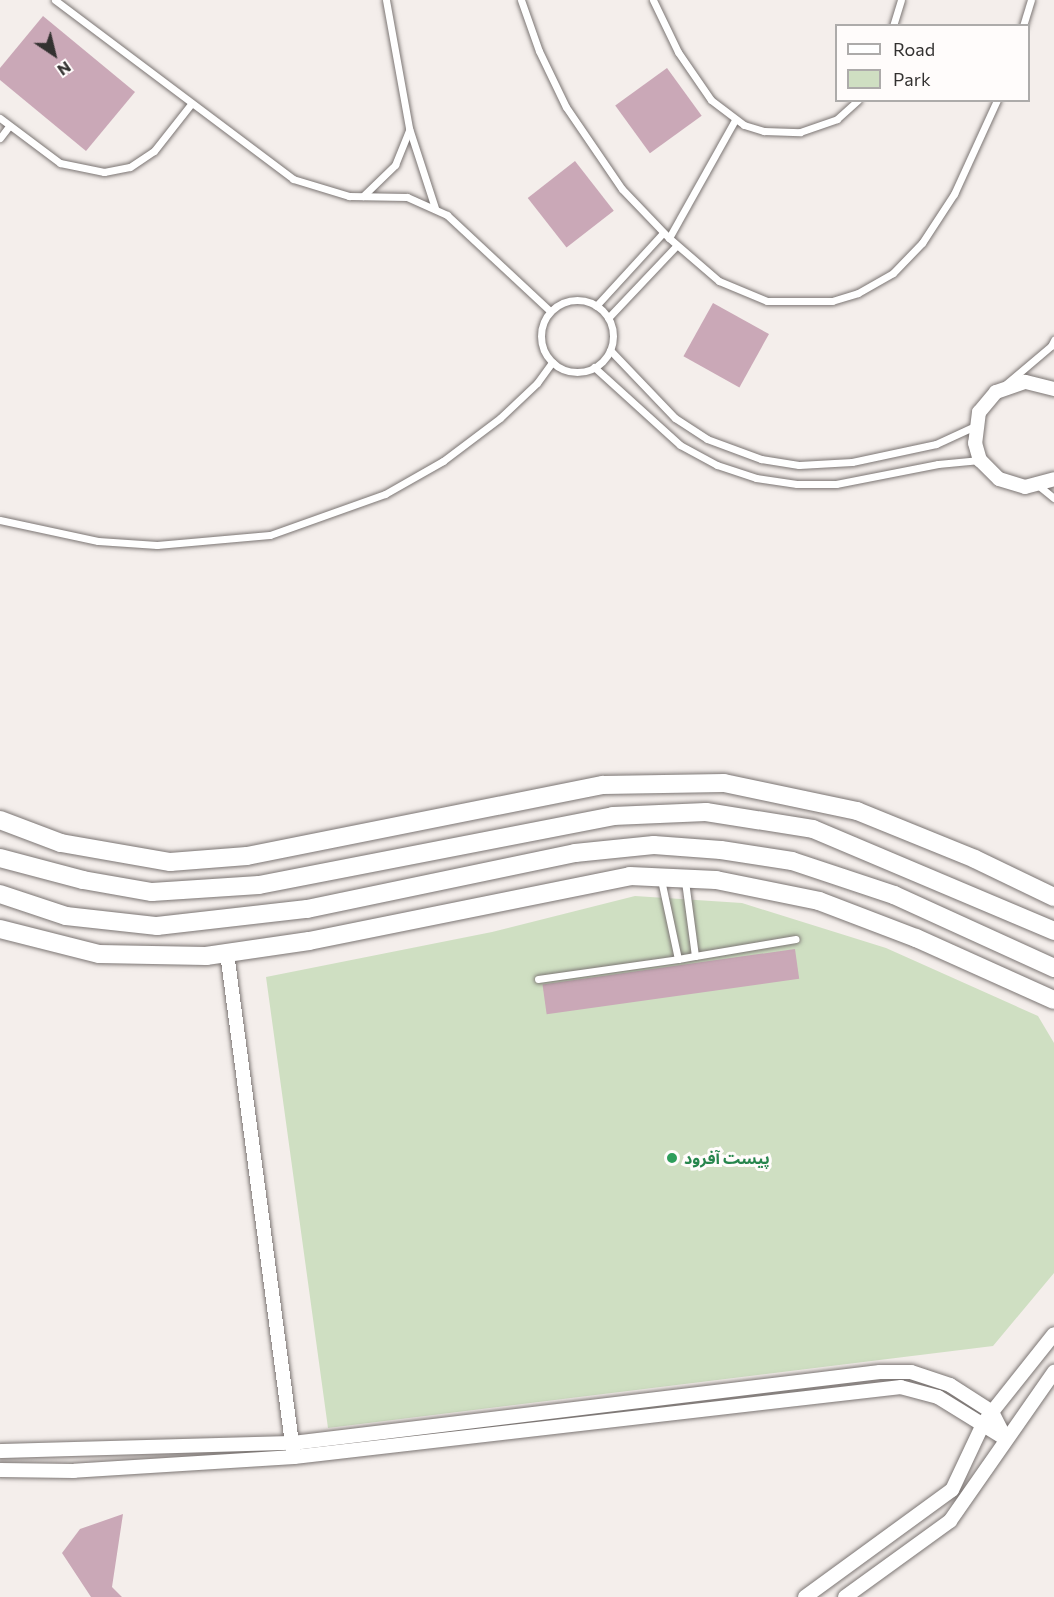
<!DOCTYPE html>
<meta charset="utf-8">
<style>
body{margin:0}
#map{position:relative;width:1054px;height:1597px;overflow:hidden;background:#f4eeeb;font-family:Commissioner,"Noto Sans Arabic",sans-serif}
div>[style]{position:absolute}
.green>*{inset:0;background:#cfdfc2}
.building>*{inset:0;background:#caa8b7;transform-origin:0 0}
.roads{filter:drop-shadow(0 0 2px #7b7573) drop-shadow(0 0 2px #7b7573)}
.service>*{height:7px;margin:-3.5px;padding:0 3.5px;transform-origin:3.5px;border-radius:3.5px;background:#fff}
.service>.ring{margin:-3.5px;padding:0;box-sizing:content-box;background:none;border:7px solid #fff;border-radius:50%}
.minor>*{height:14px;margin:-7px;padding:0 7px;transform-origin:7px;border-radius:7px;background:#fff}
.secondary>*{height:18px;margin:-9px;padding:0 9px;transform-origin:9px;border-radius:9px;background:#fff}
.dots>*{width:16px;height:16px;translate:-50% -50%;box-sizing:border-box;border:3px solid #fffcfb;border-radius:50%}
span{translate:-50% -50%;white-space:nowrap;text-align:center;line-height:1.15;-webkit-text-stroke:6px #fffcfb;paint-order:stroke}
.leisure-label{font-size:16px;color:#27864d;font-weight:700}
.left{translate:0 -50%;text-align:left}
.legend{position:absolute;left:835px;top:24px;width:195px;height:78px;box-sizing:border-box;background:#fffcfb;border:2px solid #adabaa;margin:0;padding:8px 10px;list-style:none;font-size:18px;color:#333130}
.legend li{display:flex;align-items:center;gap:12px;height:30px}
.legend b{width:30px;border:2px solid #adabaa}
.north{position:absolute;left:24px;top:24px;width:60px;height:60px;-webkit-text-stroke:4px #fffcfb;paint-order:stroke;rotate:145deg;font-size:16px;font-weight:700;line-height:24px;text-align:center;color:#333130}
.north::after{content:'';display:block;margin:auto;width:21px;height:27px;background:#333130;clip-path:polygon(50% 0,100% 100%,50% 72%,0 100%)}
</style>
<div id="map">
<div class="green">
<div style="clip-path:polygon(635px 896px,742px 903px,886px 948px,1038px 1016px,1054px 1043px,1054px 1273px,993px 1346px,328px 1428px,266px 977px,492px 932px)"></div>
</div>
<div class="building">
<div style="clip-path:polygon(43px 16px,135px 92px,86px 151px,0 80px,0 68px)"></div>
<div style="left:667px;top:68px;width:59px;height:64px;rotate:54deg"></div>
<div style="left:575px;top:161px;width:63px;height:60px;rotate:52deg"></div>
<div style="left:713px;top:303px;width:64px;height:61px;rotate:29deg"></div>
<div style="left:795px;top:949px;width:30px;height:255px;rotate:82deg"></div>
<div style="clip-path:polygon(123px 1514px,112px 1587px,122px 1597px,91px 1597px,62px 1553px,80px 1529px)"></div>
</div>
<div class="roads">
<div class="service">
<div style="left:55px;top:0;width:298px;rotate:36.9deg"></div>
<div style="left:293px;top:179px;width:59px;rotate:16.9deg"></div>
<div style="left:349px;top:196px;width:58px;rotate:1deg"></div>
<div style="left:407px;top:197px;width:44px;rotate:24.2deg"></div>
<div style="left:447px;top:215px;width:141px;rotate:43deg"></div>
<div style="left:386px;top:0;width:130px;rotate:79.8deg"></div>
<div style="left:409px;top:128px;width:84px;rotate:72deg"></div>
<div style="left:521px;top:0;width:54px;rotate:70.6deg"></div>
<div style="left:539px;top:51px;width:62px;rotate:64.3deg"></div>
<div style="left:566px;top:107px;width:99px;rotate:55.7deg"></div>
<div style="left:622px;top:189px;width:68px;rotate:46.2deg"></div>
<div style="left:669px;top:238px;width:66px;rotate:40.7deg"></div>
<div style="left:719px;top:281px;width:52px;rotate:22.6deg"></div>
<div style="left:767px;top:301px;width:65px"></div>
<div style="left:832px;top:301px;width:27px;rotate:-17deg"></div>
<div style="left:858px;top:293px;width:40px;rotate:-29.7deg"></div>
<div style="left:893px;top:273px;width:42px;rotate:-46deg"></div>
<div style="left:922px;top:243px;width:59px;rotate:-56.9deg"></div>
<div style="left:954px;top:194px;width:103px;rotate:-65.4deg"></div>
<div style="left:653px;top:0;width:58px;rotate:64.3deg"></div>
<div style="left:678px;top:52px;width:58px;rotate:55.5deg"></div>
<div style="left:711px;top:100px;width:41px;rotate:37.1deg"></div>
<div style="left:744px;top:125px;width:21px;rotate:17deg"></div>
<div style="left:764px;top:131px;width:36px;rotate:2deg"></div>
<div style="left:800px;top:132px;width:39px;rotate:-19deg"></div>
<div style="left:837px;top:119px;width:28px;rotate:-42deg"></div>
<div style="left:893px;top:26px;width:27px;rotate:-73deg"></div>
<div style="left:1023px;top:26px;width:27px;rotate:-73deg"></div>
<div style="left:0;top:118px;width:75px;rotate:36.9deg"></div>
<div style="left:60px;top:163px;width:45px;rotate:11.6deg"></div>
<div style="left:104px;top:172px;width:26px;rotate:-11deg"></div>
<div style="left:130px;top:167px;width:29px;rotate:-34deg"></div>
<div style="left:154px;top:151px;width:60px;rotate:-51.8deg"></div>
<div style="left:0;top:138px;width:15px;rotate:-53deg"></div>
<div style="left:363px;top:196px;width:45px;rotate:-44.1deg"></div>
<div style="left:395px;top:165px;width:38px;rotate:-68deg"></div>
<div style="left:669px;top:238px;width:135px;rotate:-60.8deg"></div>
<div class="ring" style="left:541px;top:300px;width:65px;height:65px"></div>
<div style="left:596px;top:306px;width:99px;rotate:-47.5deg"></div>
<div style="left:608px;top:318px;width:100px;rotate:-46.6deg"></div>
<div style="left:610px;top:350px;width:94px;rotate:46.3deg"></div>
<div style="left:675px;top:418px;width:38px;rotate:33deg"></div>
<div style="left:707px;top:439px;width:58px;rotate:20.3deg"></div>
<div style="left:761px;top:459px;width:38px;rotate:9deg"></div>
<div style="left:799px;top:465px;width:53px;rotate:-3.2deg"></div>
<div style="left:852px;top:462px;width:86px;rotate:-12.1deg"></div>
<div style="left:936px;top:444px;width:43px;rotate:-24.8deg"></div>
<div style="left:594px;top:367px;width:116px;rotate:42.2deg"></div>
<div style="left:680px;top:445px;width:42px;rotate:28.4deg"></div>
<div style="left:717px;top:465px;width:41px;rotate:18.4deg"></div>
<div style="left:756px;top:478px;width:41px;rotate:8.3deg"></div>
<div style="left:797px;top:484px;width:39px"></div>
<div style="left:836px;top:484px;width:104px;rotate:-11.1deg"></div>
<div style="left:938px;top:464px;width:42px;rotate:-5.4deg"></div>
<div style="left:1006px;top:384px;width:59px;rotate:-40.2deg"></div>
<div style="left:1051px;top:346px;width:7px;rotate:-63deg"></div>
<div style="left:1039px;top:486px;width:19px;rotate:39deg"></div>
<div style="left:0;top:520px;width:100px;rotate:12.1deg"></div>
<div style="left:98px;top:541px;width:59px;rotate:3.9deg"></div>
<div style="left:157px;top:545px;width:113px;rotate:-5.1deg"></div>
<div style="left:270px;top:535px;width:122px;rotate:-19.6deg"></div>
<div style="left:385px;top:494px;width:67px;rotate:-29.6deg"></div>
<div style="left:443px;top:461px;width:71px;rotate:-37deg"></div>
<div style="left:500px;top:418px;width:51px;rotate:-43.4deg"></div>
<div style="left:537px;top:383px;width:26px;rotate:-54deg"></div>
<div style="left:695px;top:956px;width:102px;rotate:-9.6deg"></div>
<div style="left:678px;top:959px;width:17px;rotate:-10deg"></div>
<div style="left:695px;top:956px;width:76px;rotate:-97.6deg"></div>
<div style="left:538px;top:979px;width:141px;rotate:-8.1deg"></div>
<div style="left:678px;top:959px;width:81px;rotate:-102.1deg"></div>
</div>
<div class="minor">
<div style="left:1054px;top:389px;width:30px;rotate:-166deg"></div>
<div style="left:1025px;top:382px;width:31px;rotate:161deg"></div>
<div style="left:996px;top:392px;width:26px;rotate:130deg"></div>
<div style="left:979px;top:412px;width:31px;rotate:97deg"></div>
<div style="left:975px;top:443px;width:18px;rotate:74deg"></div>
<div style="left:980px;top:460px;width:27px;rotate:45deg"></div>
<div style="left:999px;top:479px;width:27px;rotate:17deg"></div>
<div style="left:1025px;top:487px;width:30px;rotate:-15deg"></div>
<div style="left:227px;top:953px;width:502px;rotate:82.45deg"></div>
<div style="left:0;top:1451px;width:293px;rotate:-1.6deg"></div>
<div style="left:293px;top:1443px;width:591px;rotate:-6.9deg"></div>
<div style="left:880px;top:1372px;width:31px"></div>
<div style="left:911px;top:1372px;width:41px;rotate:18.4deg"></div>
<div style="left:950px;top:1385px;width:50px;rotate:32.7deg"></div>
<div style="left:992px;top:1412px;width:30px;rotate:63deg"></div>
<div style="left:1006px;top:1439px;width:80px;rotate:-148.3deg"></div>
<div style="left:938px;top:1397px;width:38px;rotate:-165deg"></div>
<div style="left:901px;top:1387px;width:611px;rotate:173.42deg"></div>
<div style="left:294px;top:1457px;width:220px;rotate:176.4deg"></div>
<div style="left:74px;top:1471px;width:74px;rotate:-179.2deg"></div>
<div style="left:805px;top:1597px;width:182px;rotate:-36.1deg"></div>
<div style="left:952px;top:1490px;width:75px;rotate:-64.8deg"></div>
<div style="left:984px;top:1422px;width:112px;rotate:-51.5deg"></div>
<div style="left:845px;top:1597px;width:130px;rotate:-35.9deg"></div>
<div style="left:950px;top:1521px;width:182px;rotate:-55.1deg"></div>
</div>
<div class="secondary">
<div style="left:0;top:820px;width:65px;rotate:20.7deg"></div>
<div style="left:61px;top:843px;width:111px;rotate:9.9deg"></div>
<div style="left:170px;top:862px;width:77px;rotate:-4.5deg"></div>
<div style="left:247px;top:856px;width:363px;rotate:-11.3deg"></div>
<div style="left:603px;top:785px;width:121px;rotate:-0.9deg"></div>
<div style="left:724px;top:783px;width:136px;rotate:11.9deg"></div>
<div style="left:857px;top:811px;width:127px;rotate:22.1deg"></div>
<div style="left:975px;top:859px;width:88px;rotate:25.7deg"></div>
<div style="left:0;top:858px;width:86px;rotate:14.8deg"></div>
<div style="left:83px;top:880px;width:70px;rotate:9.9deg"></div>
<div style="left:152px;top:892px;width:107px;rotate:-3.7deg"></div>
<div style="left:259px;top:885px;width:361px;rotate:-11deg"></div>
<div style="left:613px;top:816px;width:93px;rotate:-2.5deg"></div>
<div style="left:706px;top:812px;width:108px;rotate:9deg"></div>
<div style="left:813px;top:829px;width:262px;rotate:22.9deg"></div>
<div style="left:0;top:894px;width:70px;rotate:18.4deg"></div>
<div style="left:66px;top:916px;width:92px;rotate:6.3deg"></div>
<div style="left:157px;top:926px;width:151px;rotate:-6.5deg"></div>
<div style="left:307px;top:909px;width:274px;rotate:-11.8deg"></div>
<div style="left:575px;top:853px;width:79px;rotate:-5.8deg"></div>
<div style="left:654px;top:845px;width:67px;rotate:4.3deg"></div>
<div style="left:721px;top:850px;width:72px;rotate:8.8deg"></div>
<div style="left:792px;top:861px;width:108px;rotate:18.4deg"></div>
<div style="left:894px;top:895px;width:176px;rotate:24.5deg"></div>
<div style="left:0;top:929px;width:102px;rotate:14.2deg"></div>
<div style="left:99px;top:954px;width:107px;rotate:1.1deg"></div>
<div style="left:206px;top:956px;width:104px;rotate:-8.3deg"></div>
<div style="left:309px;top:941px;width:328px;rotate:-11.4deg"></div>
<div style="left:630px;top:876px;width:86px;rotate:2.7deg"></div>
<div style="left:716px;top:880px;width:105px;rotate:11.5deg"></div>
<div style="left:819px;top:901px;width:104px;rotate:20.9deg"></div>
<div style="left:916px;top:938px;width:151px;rotate:24.2deg"></div>
</div>
</div>
<div class="dots">
<div style="left:672px;top:1158px;background:#2e9e5b"></div>
</div>
<div class="leisure-label">
<span class="left" style="left:684px;top:1158px">پیست آفرود</span>
</div>
<ul class="legend">
<li><b style="height:8px;background:#fff"></b>Road</li>
<li><b style="height:16px;background:#cfdfc2"></b>Park</li>
</ul>
<div class="north">N</div>
</div>
